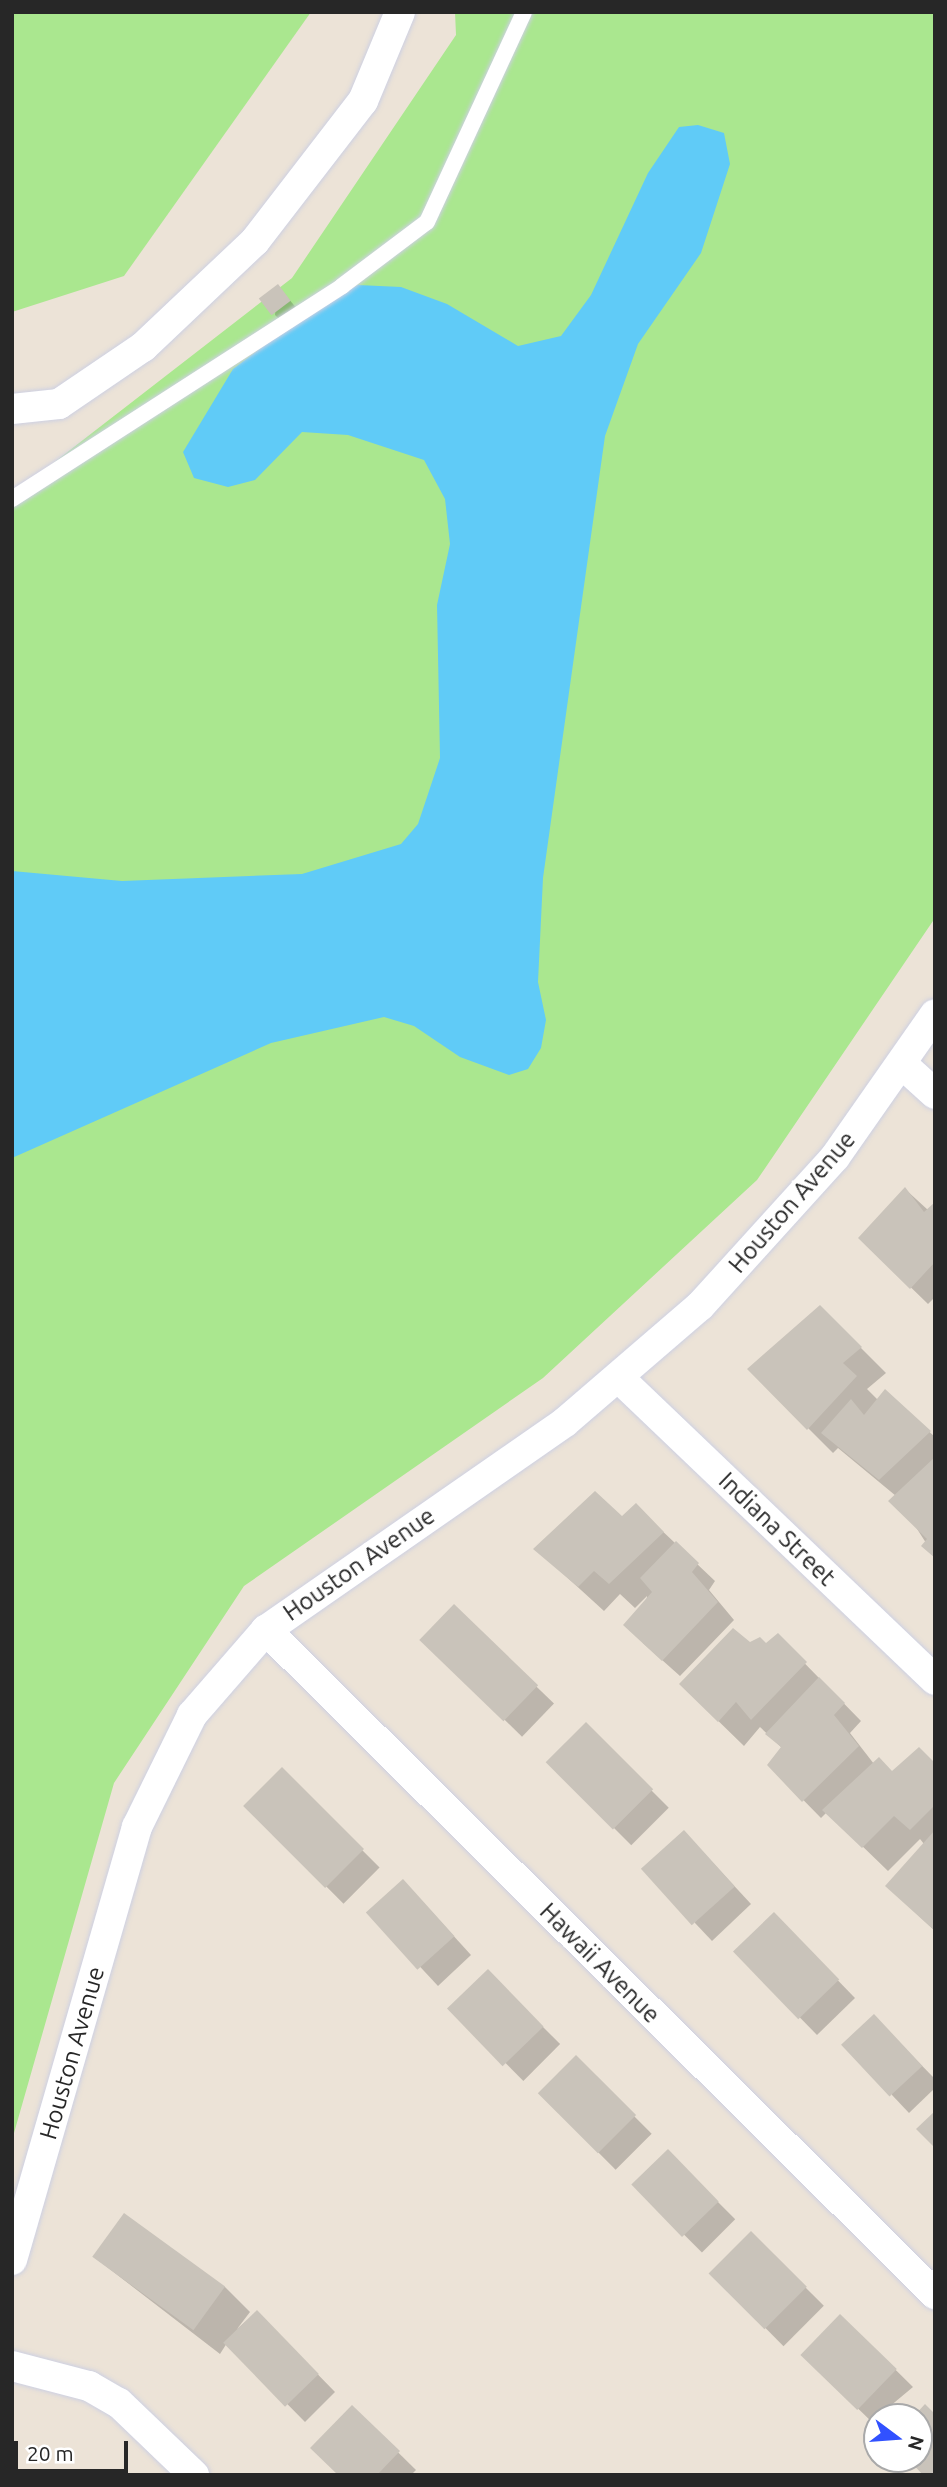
<!DOCTYPE html>
<style>
body{margin:0}
#map{position:relative;width:947px;height:2487px;overflow:hidden;background:#ece3d7;font-family:Ubuntu,sans-serif}
div>[style]{position:absolute}
.green>*{inset:0;background:#aae78f}
.water>*{inset:0;background:#60cbf7}
.shadow>*{inset:0;background:#0003;transform-origin:0 0}
.building>*{inset:0;background:#c9c3ba;transform-origin:0 0}
.roads{filter:drop-shadow(0 0 2px #cdd0e2) drop-shadow(0 0 2px #cdd0e2)}
.service>*{height:16px;margin:-8px;padding:0 8px;transform-origin:8px;border-radius:8px;background:#fff}
.minor>*{height:30px;margin:-15px;padding:0 15px;transform-origin:15px;border-radius:15px;background:#fff}
span{translate:-50% -50%;white-space:nowrap;text-align:center;line-height:1.15;-webkit-text-stroke:7px #fff;paint-order:stroke}
.street-label{font-size:24px;color:#272727}
.frame{position:absolute;inset:0;border:14px solid #272727;pointer-events:none}
.north{position:absolute;left:863px;top:2403px;width:70px;height:70px;box-sizing:border-box;background:#fff;border:2px solid #a9a9a9;border-radius:50%;rotate:106deg;font-size:19px;font-weight:700;line-height:28px;text-align:center;color:#272727}
.north::after{content:'';display:block;margin:auto;width:24px;height:32px;background:#3151ff;clip-path:polygon(50% 0,100% 100%,50% 72%,0 100%)}
.scale{position:absolute;left:14px;top:2441px;width:114px;height:32px;box-sizing:border-box;border:4px solid #272727;border-top:0;padding-left:9px;font-size:21px;line-height:24px;white-space:nowrap;color:#272727;-webkit-text-stroke:5px #fff;paint-order:stroke}
</style>
<div id="map">
<div class="green">
<div style="clip-path:polygon(12px 12px,311px 12px,124px 276px,12px 312px)"></div>
<div style="clip-path:polygon(455px 12px,935px 12px,935px 918px,757px 1180px,543px 1378px,244px 1586px,114px 1783px,12px 2140px,12px 495px,292px 278px,456px 35px)"></div>
</div>
<div class="water">
<div style="clip-path:polygon(698px 125px,724px 133px,730px 164px,701px 253px,638px 344px,605px 436px,543px 878px,538px 982px,546px 1020px,541px 1048px,528px 1069px,509px 1075px,460px 1057px,414px 1026px,384px 1017px,271px 1043px,12px 1158px,12px 871px,122px 881px,302px 874px,401px 844px,418px 824px,440px 758px,437px 605px,450px 544px,445px 499px,424px 460px,348px 435px,302px 432px,255px 480px,228px 487px,194px 478px,183px 452px,233px 369px,320px 304px,358px 285px,401px 287px,447px 304px,518px 346px,561px 336px,591px 295px,648px 173px,679px 127px)"></div>
</div>
<div class="shadow">
<div style="clip-path:polygon(278px 286px,298px 310px,283px 323px,275px 315px)"></div>
<div style="clip-path:polygon(905px 1189px,928px 1210px,935px 1205px,935px 1297px,928px 1304px,860px 1238px)"></div>
<div style="clip-path:polygon(820px 1307px,886px 1373px,867px 1389px,878px 1400px,885px 1391px,935px 1437px,935px 1557px,896px 1496px,838px 1448px,833px 1453px,749px 1369px)"></div>
<div style="clip-path:polygon(636px 1506px,715px 1581px,709px 1590px,734px 1620px,680px 1676px,643px 1643px,647px 1596px,635px 1608px,620px 1594px,604px 1611px,536px 1549px,622px 1518px)"></div>
<div style="left:454px;top:1607px;width:139px;height:46px;rotate:44deg"></div>
<div style="clip-path:polygon(778px 1636px,861px 1721px,850px 1733px,874px 1764px,892px 1773px,935px 1765px,935px 1931px,887px 1886px,924px 1844px,920px 1839px,888px 1871px,827px 1812px,821px 1818px,769px 1765px,782px 1748px,760px 1727px,744px 1746px,706px 1709px,750px 1644px,766px 1645px)"></div>
<div style="left:586px;top:1725px;width:117px;height:53px;rotate:45deg"></div>
<div style="left:282px;top:1770px;width:138px;height:51px;rotate:45deg"></div>
<div style="clip-path:polygon(701px 1850px,751px 1904px,712px 1941px,695px 1923px)"></div>
<div style="clip-path:polygon(420px 1899px,471px 1955px,438px 1986px,370px 1913px)"></div>
<div style="clip-path:polygon(791px 1932px,855px 1998px,817px 2035px,736px 1952px)"></div>
<div style="left:488px;top:1972px;width:102px;height:52px;rotate:45deg"></div>
<div style="clip-path:polygon(891px 2034px,935px 2079px,935px 2088px,909px 2113px,892px 2095px)"></div>
<div style="left:576px;top:2058px;width:107px;height:51px;rotate:45deg"></div>
<div style="left:668px;top:2152px;width:95px;height:47px;rotate:45deg"></div>
<div style="left:751px;top:2233px;width:103px;height:57px;rotate:45deg"></div>
<div style="clip-path:polygon(94px 2257px,225px 2287px,250px 2312px,237px 2329px,257px 2312px,335px 2392px,305px 2422px,227px 2343px,220px 2354px)"></div>
<div style="clip-path:polygon(841px 2316px,913px 2387px,877px 2417px,876px 2426px,803px 2355px)"></div>
<div style="clip-path:polygon(352px 2407px,416px 2470px,411px 2475px,340px 2475px)"></div>
</div>
<div class="building">
<div style="left:278px;top:284px;width:21px;height:24px;rotate:53deg"></div>
<div style="clip-path:polygon(905px 1187px,924px 1212px,935px 1202px,935px 1262px,910px 1289px,858px 1238px)"></div>
<div style="clip-path:polygon(820px 1305px,862px 1347px,843px 1363px,857px 1376px,807px 1430px,747px 1369px)"></div>
<div style="clip-path:polygon(885px 1389px,931px 1431px,879px 1480px,821px 1433px,851px 1399px,864px 1415px)"></div>
<div style="clip-path:polygon(935px 1457px,935px 1558px,921px 1546px,927px 1539px,888px 1501px)"></div>
<div style="clip-path:polygon(595px 1491px,622px 1516px,636px 1503px,664px 1532px,609px 1584px,594px 1571px,578px 1587px,533px 1549px)"></div>
<div style="clip-path:polygon(676px 1541px,699px 1563px,692px 1572px,718px 1602px,662px 1661px,623px 1625px,652px 1592px,640px 1578px)"></div>
<div style="left:454px;top:1604px;width:117px;height:50px;rotate:44deg"></div>
<div style="clip-path:polygon(733px 1628px,750px 1642px,760px 1637px,766px 1643px,778px 1633px,807px 1662px,751px 1720px,736px 1702px,718px 1722px,679px 1684px)"></div>
<div style="clip-path:polygon(819px 1677px,845px 1703px,834px 1715px,859px 1746px,802px 1802px,767px 1765px,781px 1747px,765px 1734px)"></div>
<div style="left:586px;top:1722px;width:95px;height:57px;rotate:45deg"></div>
<div style="clip-path:polygon(919px 1747px,935px 1763px,935px 1805px,910px 1830px,894px 1816px,862px 1848px,822px 1810px,879px 1757px,892px 1771px)"></div>
<div style="left:282px;top:1767px;width:116px;height:55px;rotate:45deg"></div>
<div style="left:684px;top:1830px;width:76px;height:58px;rotate:48deg"></div>
<div style="clip-path:polygon(935px 1830px,935px 1931px,885px 1886px)"></div>
<div style="left:403px;top:1879px;width:77px;height:50px;rotate:48deg"></div>
<div style="left:774px;top:1912px;width:94px;height:57px;rotate:46deg"></div>
<div style="left:488px;top:1969px;width:80px;height:57px;rotate:46deg"></div>
<div style="left:874px;top:2014px;width:71px;height:45px;rotate:47deg"></div>
<div style="left:576px;top:2055px;width:85px;height:54px;rotate:45deg"></div>
<div style="clip-path:polygon(935px 2111px,935px 2148px,916px 2129px)"></div>
<div style="left:668px;top:2149px;width:73px;height:51px;rotate:46deg"></div>
<div style="left:124px;top:2213px;width:125px;height:54px;rotate:36deg"></div>
<div style="left:751px;top:2231px;width:79px;height:60px;rotate:45deg"></div>
<div style="left:257px;top:2310px;width:89px;height:47px;rotate:46deg"></div>
<div style="left:840px;top:2314px;width:79px;height:57px;rotate:44deg"></div>
<div style="clip-path:polygon(925px 2404px,935px 2414px,935px 2475px,923px 2475px,908px 2459px,919px 2459px,919px 2417px,913px 2417px)"></div>
<div style="clip-path:polygon(352px 2405px,400px 2451px,377px 2475px,338px 2475px,310px 2448px)"></div>
</div>
<div class="roads">
<div class="service">
<div style="left:12px;top:499px;width:393px;rotate:-32.8deg"></div>
<div style="left:342px;top:286px;width:106px;rotate:-37deg"></div>
<div style="left:427px;top:222px;width:231px;rotate:-65.2deg"></div>
</div>
<div class="minor">
<div style="left:12px;top:409px;width:47px;rotate:-6.1deg"></div>
<div style="left:59px;top:404px;width:102px;rotate:-34.2deg"></div>
<div style="left:143px;top:347px;width:154px;rotate:-43.4deg"></div>
<div style="left:255px;top:241px;width:177px;rotate:-52.4deg"></div>
<div style="left:363px;top:101px;width:96px;rotate:-67.4deg"></div>
<div style="left:903px;top:1065px;width:43px;rotate:42.2deg"></div>
<div style="left:619px;top:1378px;width:437px;rotate:43.7deg"></div>
<div style="left:266px;top:1630px;width:943px;rotate:44.79deg"></div>
<div style="left:12px;top:2260px;width:451px;rotate:-73.9deg"></div>
<div style="left:137px;top:1827px;width:125px;rotate:-63.8deg"></div>
<div style="left:192px;top:1715px;width:113px;rotate:-49deg"></div>
<div style="left:266px;top:1630px;width:364px;rotate:-34.8deg"></div>
<div style="left:565px;top:1422px;width:178px;rotate:-40.7deg"></div>
<div style="left:700px;top:1306px;width:201px;rotate:-47.8deg"></div>
<div style="left:835px;top:1157px;width:174px;rotate:-55deg"></div>
<div style="left:12px;top:2366px;width:80px;rotate:14.6deg"></div>
<div style="left:89px;top:2386px;width:34px;rotate:30deg"></div>
<div style="left:119px;top:2403px;width:104px;rotate:43.8deg"></div>
</div>
</div>
<div class="street-label">
<span style="left:792px;top:1202px;rotate:-49deg">Houston Avenue</span>
<span style="left:777px;top:1529px;rotate:44deg">Indiana Street</span>
<span style="left:359px;top:1564px;rotate:-35deg">Houston Avenue</span>
<span style="left:600px;top:1963px;rotate:45deg">Hawaii Avenue</span>
<span style="left:72px;top:2053px;rotate:-74deg">Houston Avenue</span>
</div>
<div class="frame"></div>
<div class="north">N</div>
<div class="scale">20 m</div>
</div>
